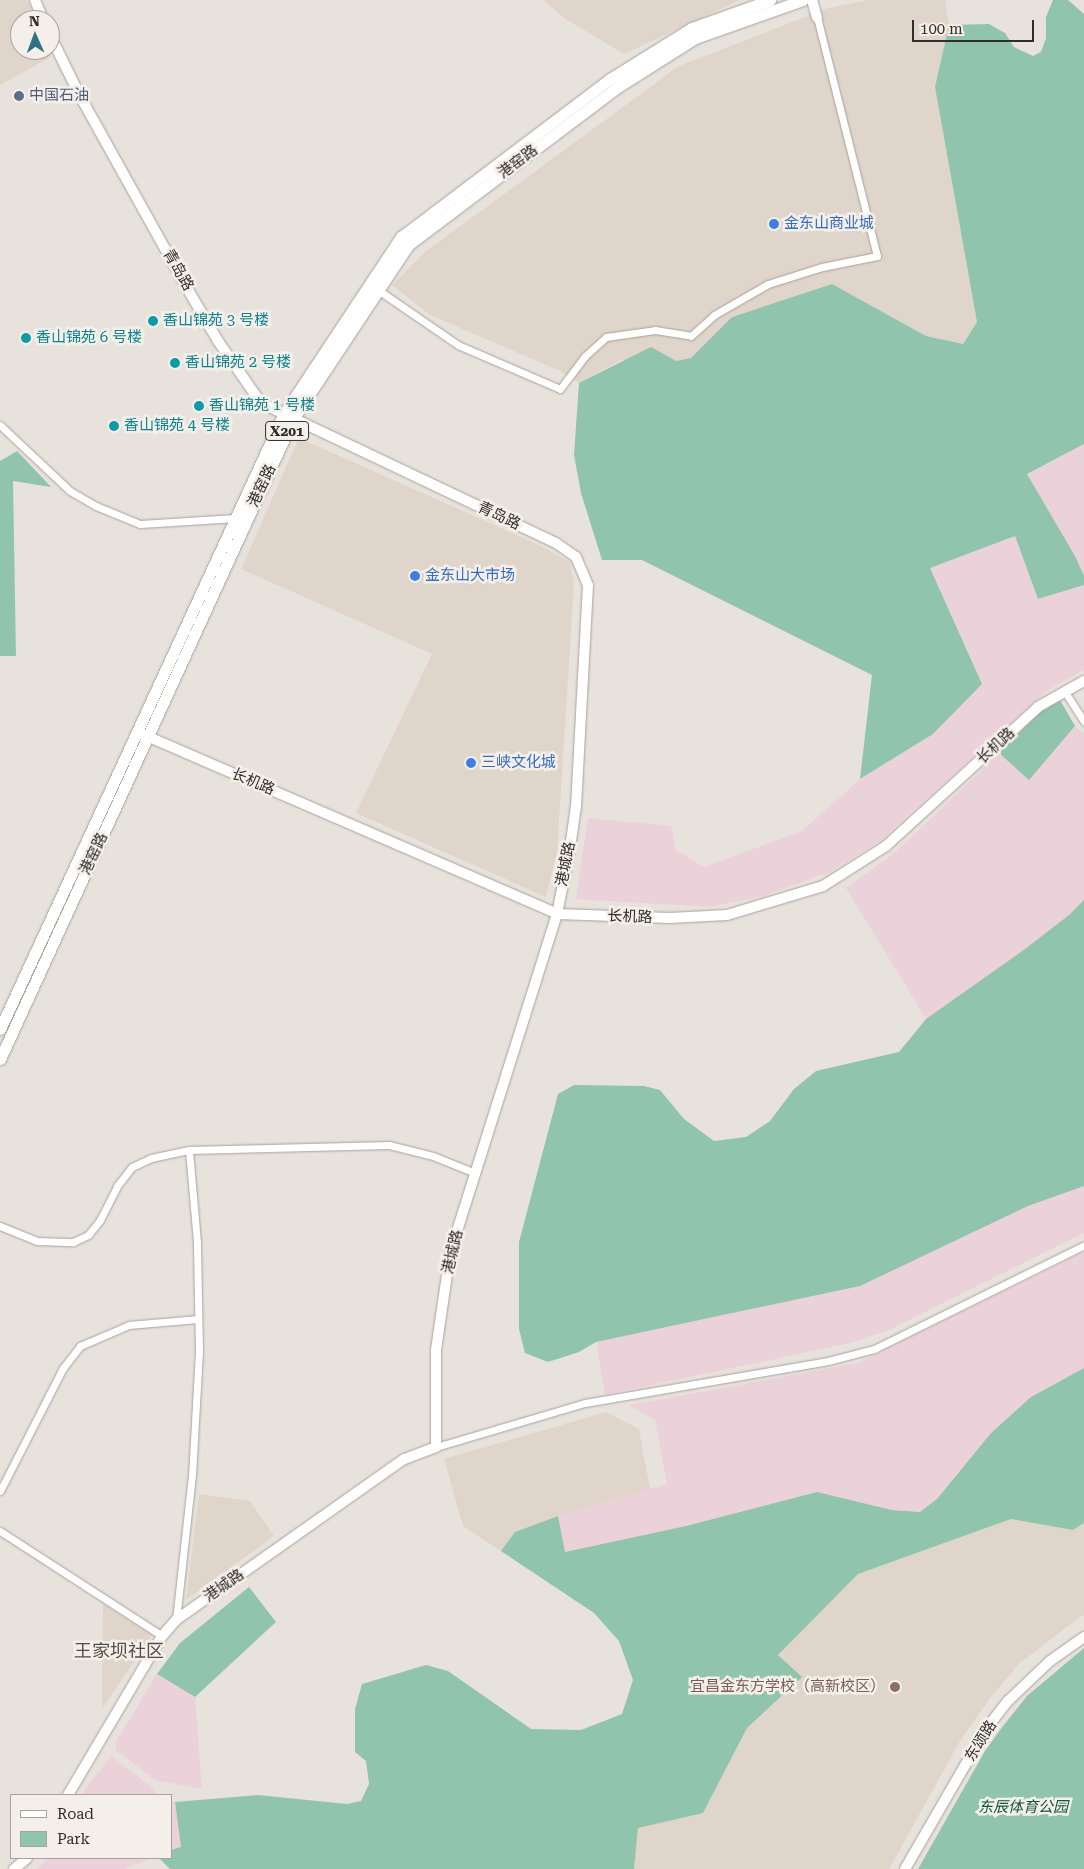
<!DOCTYPE html>
<meta charset="utf-8">
<style>
body{margin:0}
#map{position:relative;width:1084px;height:1869px;overflow:hidden;background:#e8e2dc;font-family:"Roboto Serif","Noto Sans SC",serif}
div>[style]{position:absolute}
.built>*{inset:0;background:#e0d5ca}
.industrial>*{inset:0;background:#ebd2da}
.green>*{inset:0;background:#91c4ac}
.roads{filter:drop-shadow(0 0 1px #a8a29d) drop-shadow(0 0 1px #a8a29d)}
.street>*{height:7px;margin:-3.5px;padding:0 3.5px;transform-origin:3.5px;border-radius:3.5px;background:#fff}
.secondary>*{height:10px;margin:-5px;padding:0 5px;transform-origin:5px;border-radius:5px;background:#fff}
.primary>*{height:11px;margin:-5.5px;padding:0 5.5px;transform-origin:5.5px;border-radius:5.5px;background:#fff}
.dots>*{width:14px;height:14px;translate:-50% -50%;box-sizing:border-box;border:2px solid #f5efea;border-radius:50%}
span{translate:-50% -50%;white-space:nowrap;text-align:center;line-height:1.15;-webkit-text-stroke:5px #f5efea;paint-order:stroke}
.shield-label span{padding:1px 4px;background:#f5efea;border:1px solid;border-radius:4px;-webkit-text-stroke-width:0}
.shield-label{font-size:14px;color:#302e2c;font-weight:700}
.service-label{font-size:15px;color:#4e5e75}
.left{translate:0 -50%;text-align:left}
.street-label{font-size:15px;color:#302e2c}
.shop-label{font-size:15px;color:#366cbe}
.culture-label{font-size:15px;color:#0d838f}
.education-label{font-size:15px;color:#785e54}
.right{translate:-100% -50%;text-align:right}
.park-label{font-size:15px;color:#11553c;font-style:italic}
.quarter-label{font-size:18px;color:#534e49}
.legend{position:absolute;left:10px;top:1794px;width:162px;height:65px;box-sizing:border-box;background:#f5efea;border:1px solid #a6a29e;margin:0;padding:6px 9px;list-style:none;font-size:15px;color:#302e2c}
.legend li{display:flex;align-items:center;gap:10px;height:25px}
.legend b{width:25px;border:1px solid #a6a29e}
.north{position:absolute;left:10px;top:10px;width:50px;height:50px;box-sizing:border-box;background:#f5efea;border:1px solid #a6a29e;border-radius:50%;rotate:358deg;font-size:14px;font-weight:700;line-height:20px;text-align:center;color:#302e2c}
.north::after{content:'';display:block;margin:auto;width:18px;height:22px;background:#307284;clip-path:polygon(50% 0,100% 100%,50% 72%,0 100%)}
.scale{position:absolute;left:912px;top:20px;width:122px;height:22px;box-sizing:border-box;border:2px solid #302e2c;border-top:0;padding-left:6px;font-size:15px;line-height:18px;white-space:nowrap;color:#302e2c;-webkit-text-stroke:4px #f5efea;paint-order:stroke}
</style>
<div id="map">
<div class="built">
<div style="clip-path:polygon(0 0,27px 0,36px 20px,20px 20px,20px 50px,48px 50px,51px 57px,0 85px)"></div>
<div style="clip-path:polygon(543px 0,740px 0,624px 54px,564px 18px)"></div>
<div style="clip-path:polygon(869px 0,945px 0,949px 25px,935px 87px,977px 322px,963px 344px,926px 336px,832px 284px,732px 317px,692px 358px,676px 361px,621px 360px,579px 383px,560px 371px,430px 315px,392px 285px,425px 252px,679px 66px,828px 8px)"></div>
<div style="clip-path:polygon(299px 438px,539px 545px,570px 562px,574px 584px,557px 852px,546px 897px,356px 813px,432px 654px,241px 569px)"></div>
<div style="clip-path:polygon(606px 1412px,639px 1429px,650px 1489px,558px 1516px,515px 1532px,501px 1551px,463px 1526px,444px 1459px)"></div>
<div style="clip-path:polygon(199px 1494px,250px 1501px,274px 1536px,186px 1600px)"></div>
<div style="clip-path:polygon(1011px 1519px,1073px 1530px,1084px 1523px,1084px 1614px,1020px 1663px,991px 1697px,960px 1741px,889px 1869px,634px 1869px,638px 1827px,703px 1813px,747px 1728px,801px 1678px,778px 1655px,858px 1574px)"></div>
<div style="clip-path:polygon(103px 1604px,152px 1635px,102px 1709px)"></div>
</div>
<div class="industrial">
<div style="clip-path:polygon(1084px 444px,1084px 576px,1027px 474px)"></div>
<div style="clip-path:polygon(1015px 535px,1038px 599px,1084px 585px,1084px 670px,1048px 690px,880px 841px,830px 872px,760px 897px,709px 907px,576px 899px,588px 818px,671px 826px,676px 850px,704px 867px,802px 831px,860px 779px,933px 734px,982px 684px,930px 568px)"></div>
<div style="clip-path:polygon(1075px 726px,1084px 734px,1084px 900px,1069px 915px,1025px 949px,926px 1019px,846px 888px,897px 851px,999px 753px,1029px 779px)"></div>
<div style="clip-path:polygon(1084px 1186px,1084px 1233px,889px 1330px,850px 1343px,605px 1395px,596px 1342px,716px 1314px)"></div>
<div style="clip-path:polygon(1084px 1252px,1084px 1368px,1031px 1397px,991px 1433px,937px 1499px,920px 1512px,892px 1510px,817px 1492px,686px 1526px,565px 1552px,558px 1516px,667px 1484px,655px 1420px,629px 1405px,857px 1363px)"></div>
<div style="clip-path:polygon(157px 1674px,195px 1697px,202px 1789px,155px 1780px,116px 1750px,116px 1741px)"></div>
<div style="clip-path:polygon(111px 1756px,149px 1785px,158px 1795px,81px 1795px)"></div>
<div style="clip-path:polygon(171px 1802px,175px 1802px,181px 1847px,171px 1850px)"></div>
<div style="clip-path:polygon(49px 1858px,151px 1858px,125px 1869px,36px 1869px)"></div>
</div>
<div class="green">
<div style="clip-path:polygon(1053px 0,1068px 0,1084px 14px,1084px 444px,1027px 474px,1075px 556px,1084px 576px,1084px 585px,1038px 599px,1015px 536px,930px 568px,982px 684px,933px 734px,860px 779px,872px 675px,642px 560px,602px 560px,581px 493px,574px 455px,579px 383px,651px 347px,676px 361px,691px 358px,732px 317px,832px 284px,926px 336px,963px 344px,977px 322px,935px 87px,949px 25px,989px 24px,1005px 33px,1014px 47px,1033px 56px,1041px 52px,1046px 38px,1046px 17px)"></div>
<div style="clip-path:polygon(17px 451px,51px 487px,13px 481px,16px 656px,0 656px,0 461px)"></div>
<div style="clip-path:polygon(1060px 700px,1075px 726px,1029px 780px,999px 753px,1040px 712px)"></div>
<div style="clip-path:polygon(1084px 900px,1084px 1186px,1028px 1206px,860px 1286px,596px 1342px,579px 1352px,548px 1362px,525px 1353px,519px 1329px,519px 1242px,558px 1094px,574px 1085px,644px 1086px,660px 1090px,684px 1119px,714px 1141px,746px 1137px,770px 1121px,794px 1089px,816px 1071px,899px 1052px,926px 1019px,1025px 949px,1069px 915px)"></div>
<div style="clip-path:polygon(1084px 1368px,1084px 1523px,1073px 1530px,1011px 1519px,858px 1574px,778px 1655px,802px 1677px,747px 1728px,703px 1813px,638px 1828px,634px 1869px,170px 1869px,159px 1858px,171px 1858px,171px 1850px,181px 1847px,175px 1802px,258px 1795px,347px 1804px,361px 1801px,369px 1784px,366px 1761px,355px 1752px,355px 1709px,362px 1684px,426px 1665px,448px 1671px,531px 1729px,581px 1730px,622px 1714px,633px 1680px,619px 1641px,594px 1613px,501px 1551px,515px 1532px,558px 1516px,565px 1552px,686px 1526px,817px 1492px,892px 1510px,920px 1512px,937px 1499px,991px 1433px,1031px 1397px)"></div>
<div style="clip-path:polygon(249px 1587px,276px 1622px,195px 1697px,157px 1674px,180px 1643px)"></div>
<div style="clip-path:polygon(1084px 1648px,1084px 1869px,918px 1869px,985px 1751px,1003px 1726px,1027px 1696px)"></div>
</div>
<div class="roads">
<div class="street">
<div style="left:378px;top:290px;width:97px;rotate:34.5deg"></div>
<div style="left:458px;top:345px;width:111px;rotate:23.3deg"></div>
<div style="left:560px;top:389px;width:41px;rotate:-52.9deg"></div>
<div style="left:585px;top:356px;width:28px;rotate:-42deg"></div>
<div style="left:606px;top:337px;width:49px;rotate:-8.1deg"></div>
<div style="left:655px;top:330px;width:36px;rotate:9deg"></div>
<div style="left:691px;top:336px;width:31px;rotate:-42deg"></div>
<div style="left:714px;top:315px;width:62px;rotate:-29.9deg"></div>
<div style="left:768px;top:284px;width:57px;rotate:-17.5deg"></div>
<div style="left:822px;top:267px;width:56px;rotate:-11.3deg"></div>
<div style="left:877px;top:256px;width:246px;rotate:-104.1deg"></div>
<div style="left:0;top:425px;width:96px;rotate:43.3deg"></div>
<div style="left:70px;top:491px;width:30px;rotate:30deg"></div>
<div style="left:96px;top:506px;width:48px;rotate:22.2deg"></div>
<div style="left:140px;top:524px;width:96px;rotate:-3.6deg"></div>
<div style="left:1065px;top:692px;width:35px;rotate:57deg"></div>
<div style="left:0;top:1226px;width:40px;rotate:22deg"></div>
<div style="left:37px;top:1241px;width:36px;rotate:2deg"></div>
<div style="left:73px;top:1242px;width:17px;rotate:-25deg"></div>
<div style="left:88px;top:1235px;width:19px;rotate:-51deg"></div>
<div style="left:100px;top:1220px;width:38px;rotate:-63deg"></div>
<div style="left:117px;top:1186px;width:24px;rotate:-52deg"></div>
<div style="left:132px;top:1167px;width:21px;rotate:-25deg"></div>
<div style="left:151px;top:1158px;width:39px;rotate:-12deg"></div>
<div style="left:189px;top:1150px;width:200px;rotate:-1.4deg"></div>
<div style="left:389px;top:1145px;width:45px;rotate:14deg"></div>
<div style="left:433px;top:1156px;width:45px;rotate:22deg"></div>
<div style="left:436px;top:1447px;width:155px;rotate:-16.5deg"></div>
<div style="left:585px;top:1403px;width:247px;rotate:-9.8deg"></div>
<div style="left:828px;top:1361px;width:48px;rotate:-14.6deg"></div>
<div style="left:874px;top:1349px;width:234px;rotate:-26.3deg"></div>
<div style="left:0;top:1491px;width:138px;rotate:-62.9deg"></div>
<div style="left:63px;top:1368px;width:28px;rotate:-52deg"></div>
<div style="left:80px;top:1346px;width:53px;rotate:-23.2deg"></div>
<div style="left:129px;top:1325px;width:69px;rotate:-5deg"></div>
<div style="left:0;top:1531px;width:193px;rotate:32.9deg"></div>
<div style="left:176px;top:1620px;width:145px;rotate:-83.7deg"></div>
<div style="left:192px;top:1476px;width:125px;rotate:-86.8deg"></div>
<div style="left:199px;top:1351px;width:109px;rotate:-91.1deg"></div>
<div style="left:197px;top:1242px;width:92px;rotate:-95deg"></div>
</div>
<div class="secondary">
<div style="left:35px;top:0;width:22px;rotate:68deg"></div>
<div style="left:812px;top:0;width:18px;rotate:74deg"></div>
<div style="left:50px;top:35px;width:68px;rotate:63.8deg"></div>
<div style="left:80px;top:96px;width:206px;rotate:60.9deg"></div>
<div style="left:180px;top:276px;width:75px;rotate:59.7deg"></div>
<div style="left:218px;top:341px;width:75px;rotate:55.3deg"></div>
<div style="left:261px;top:403px;width:327px;rotate:25.4deg"></div>
<div style="left:556px;top:543px;width:24px;rotate:35deg"></div>
<div style="left:576px;top:557px;width:30px;rotate:67deg"></div>
<div style="left:588px;top:585px;width:221px;rotate:93.1deg"></div>
<div style="left:576px;top:806px;width:42px;rotate:98.1deg"></div>
<div style="left:570px;top:848px;width:67px;rotate:101.1deg"></div>
<div style="left:557px;top:914px;width:356px;rotate:107.5deg"></div>
<div style="left:450px;top:1254px;width:97px;rotate:98.3deg"></div>
<div style="left:436px;top:1350px;width:97px;rotate:90deg"></div>
<div style="left:436px;top:1447px;width:34px;rotate:159deg"></div>
<div style="left:404px;top:1459px;width:279px;rotate:144.8deg"></div>
<div style="left:176px;top:1620px;width:21px;rotate:131deg"></div>
<div style="left:162px;top:1636px;width:185px;rotate:120.6deg"></div>
<div style="left:142px;top:734px;width:452px;rotate:23.4deg"></div>
<div style="left:557px;top:914px;width:113px;rotate:2deg"></div>
<div style="left:670px;top:918px;width:57px;rotate:-3deg"></div>
<div style="left:727px;top:915px;width:100px;rotate:-16.8deg"></div>
<div style="left:823px;top:886px;width:75px;rotate:-32.4deg"></div>
<div style="left:886px;top:846px;width:206px;rotate:-42.4deg"></div>
<div style="left:1038px;top:707px;width:53px;rotate:-29.5deg"></div>
<div style="left:14px;top:1869px;width:17px;rotate:-40deg"></div>
<div style="left:905px;top:1869px;width:162px;rotate:-59.9deg"></div>
<div style="left:986px;top:1729px;width:36px;rotate:-52deg"></div>
<div style="left:1008px;top:1701px;width:58px;rotate:-43.6deg"></div>
<div style="left:1050px;top:1661px;width:42px;rotate:-35.2deg"></div>
</div>
<div class="primary">
<div style="left:0;top:1029px;width:676px;rotate:-65.25deg"></div>
<div style="left:283px;top:415px;width:214px;rotate:-56.5deg"></div>
<div style="left:401px;top:237px;width:262px;rotate:-37.1deg"></div>
<div style="left:610px;top:79px;width:97px;rotate:-31.9deg"></div>
<div style="left:692px;top:28px;width:83px;rotate:-19.7deg"></div>
<div style="left:0;top:1059px;width:704px;rotate:-65.4deg"></div>
<div style="left:293px;top:419px;width:209px;rotate:-56.5deg"></div>
<div style="left:408px;top:245px;width:261px;rotate:-37deg"></div>
<div style="left:616px;top:88px;width:93px;rotate:-32.3deg"></div>
<div style="left:695px;top:38px;width:114px;rotate:-19.4deg"></div>
</div>
</div>
<div class="dots">
<div style="left:19px;top:96px;background:#5c6f8a"></div>
<div style="left:774px;top:224px;background:#3f7fe0"></div>
<div style="left:153px;top:321px;background:#0f9aa8"></div>
<div style="left:26px;top:338px;background:#0f9aa8"></div>
<div style="left:175px;top:363px;background:#0f9aa8"></div>
<div style="left:199px;top:406px;background:#0f9aa8"></div>
<div style="left:114px;top:426px;background:#0f9aa8"></div>
<div style="left:415px;top:576px;background:#3f7fe0"></div>
<div style="left:471px;top:763px;background:#3f7fe0"></div>
<div style="left:895px;top:1687px;background:#8d6e63"></div>
</div>
<div class="shield-label">
<span style="left:287px;top:431px">X201</span>
</div>
<div class="service-label">
<span class="left" style="left:29px;top:96px">中国石油</span>
</div>
<div class="street-label">
<span style="left:518px;top:162px;rotate:-37deg">港窑路</span>
<span style="left:178px;top:270px;rotate:60deg">青岛路</span>
<span style="left:262px;top:486px;rotate:-65deg">港窑路</span>
<span style="left:499px;top:516px;rotate:25deg">青岛路</span>
<span style="left:996px;top:746px;rotate:-43deg">长机路</span>
<span style="left:253px;top:782px;rotate:23deg">长机路</span>
<span style="left:94px;top:854px;rotate:-65deg">港窑路</span>
<span style="left:566px;top:864px;rotate:-79deg">港城路</span>
<span style="left:630px;top:917px;rotate:2deg">长机路</span>
<span style="left:453px;top:1252px;rotate:-77deg">港城路</span>
<span style="left:224px;top:1586px;rotate:-35deg">港城路</span>
<span style="left:981px;top:1741px;rotate:-58deg">东颂路</span>
</div>
<div class="shop-label">
<span class="left" style="left:784px;top:224px">金东山商业城</span>
<span class="left" style="left:425px;top:576px">金东山大市场</span>
<span class="left" style="left:481px;top:763px">三峡文化城</span>
</div>
<div class="culture-label">
<span class="left" style="left:163px;top:321px">香山锦苑 3 号楼</span>
<span class="left" style="left:36px;top:338px">香山锦苑 6 号楼</span>
<span class="left" style="left:185px;top:363px">香山锦苑 2 号楼</span>
<span class="left" style="left:209px;top:406px">香山锦苑 1 号楼</span>
<span class="left" style="left:124px;top:426px">香山锦苑 4 号楼</span>
</div>
<div class="education-label">
<span class="right" style="left:885px;top:1687px">宜昌金东方学校（高新校区）</span>
</div>
<div class="park-label">
<span style="left:1023px;top:1808px">东辰体育公园</span>
</div>
<div class="quarter-label">
<span style="left:119px;top:1651px">王家坝社区</span>
</div>
<ul class="legend">
<li><b style="height:6px;background:#fff"></b>Road</li>
<li><b style="height:14px;background:#91c4ac"></b>Park</li>
</ul>
<div class="north">N</div>
<div class="scale">100 m</div>
</div>
